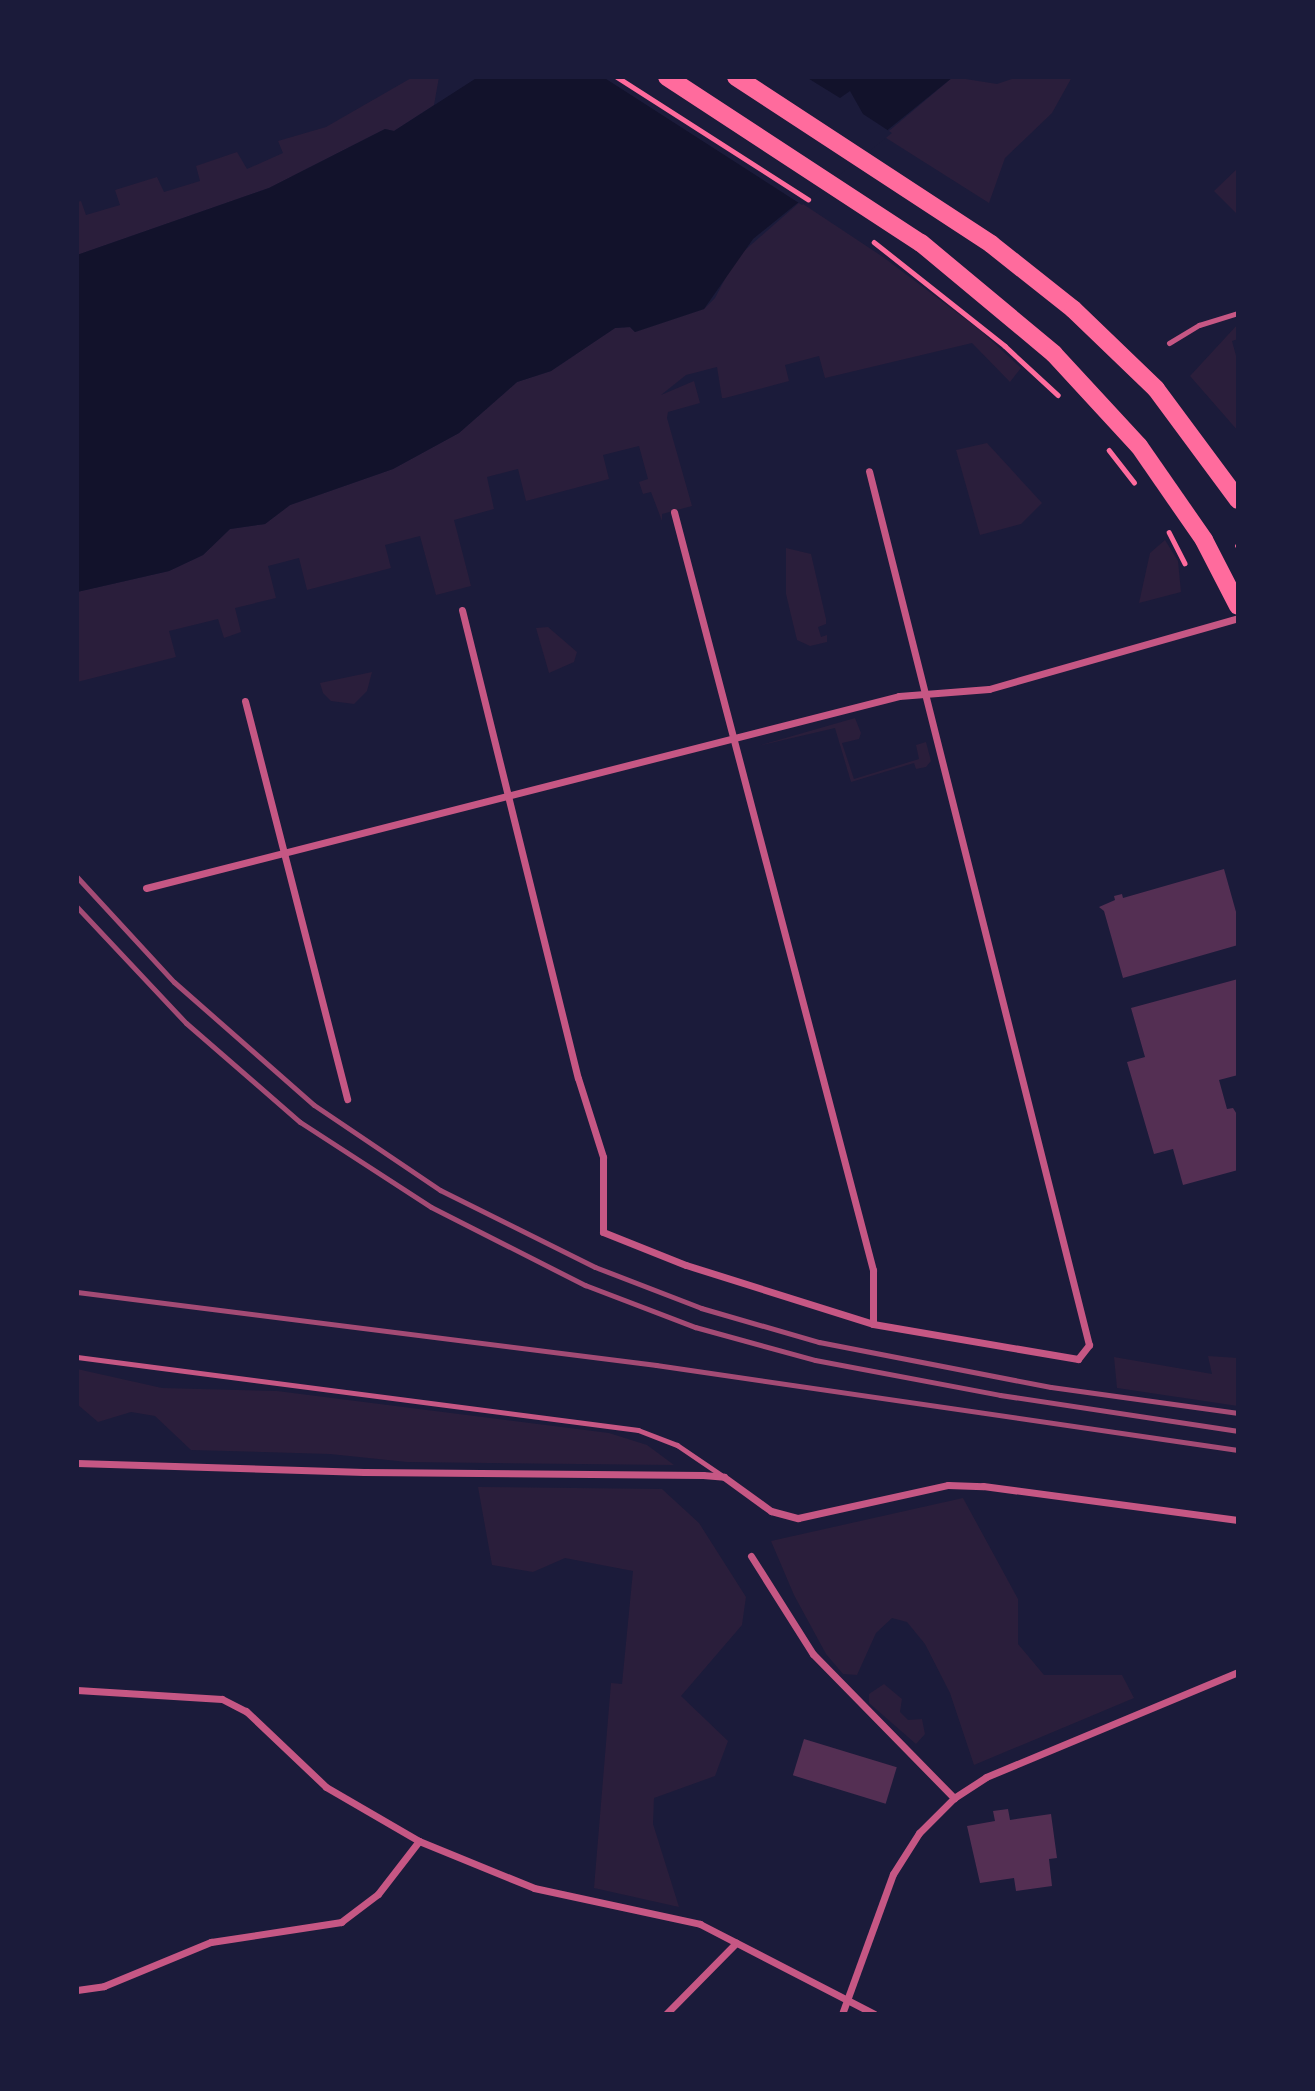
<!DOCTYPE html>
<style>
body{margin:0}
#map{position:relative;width:1315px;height:2091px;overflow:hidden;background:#1b1b3a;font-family:"DejaVu Sans",sans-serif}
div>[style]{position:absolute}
.green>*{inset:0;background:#2a1e3b}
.water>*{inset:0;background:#12122b}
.pier>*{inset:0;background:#1b1b3a}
.building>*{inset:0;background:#542f53;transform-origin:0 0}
.path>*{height:4.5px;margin:-2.25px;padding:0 2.25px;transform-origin:2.25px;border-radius:2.25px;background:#ff6b9d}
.service>*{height:5px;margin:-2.5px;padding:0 2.5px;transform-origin:2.5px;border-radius:2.5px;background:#c65784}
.minor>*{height:7px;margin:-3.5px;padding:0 3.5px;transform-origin:3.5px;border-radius:3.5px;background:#c65784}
.primary>*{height:18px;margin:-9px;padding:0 9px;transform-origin:9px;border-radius:9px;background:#ff6b9d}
.rail>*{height:5px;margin:-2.5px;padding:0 2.5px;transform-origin:2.5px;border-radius:2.5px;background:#a44b75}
span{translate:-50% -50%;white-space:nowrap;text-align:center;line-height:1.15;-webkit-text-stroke:7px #1b1b3a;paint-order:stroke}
.frame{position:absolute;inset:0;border:79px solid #1b1b3a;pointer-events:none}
</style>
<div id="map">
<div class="green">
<div style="clip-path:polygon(413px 77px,439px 77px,434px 105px,394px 131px,385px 129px,269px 188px,77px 255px,77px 202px,81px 201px,86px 215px,120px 205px,115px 190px,157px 177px,164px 192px,200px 181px,196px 166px,237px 152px,247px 169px,283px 153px,278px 141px,326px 127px)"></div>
<div style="clip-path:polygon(953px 77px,997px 84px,1018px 77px,1072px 77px,1052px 113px,1005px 158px,989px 203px,883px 136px)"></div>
<div style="clip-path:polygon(1238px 168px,1238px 213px,1237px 214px,1214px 191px)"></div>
<div style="clip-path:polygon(800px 202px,883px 257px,980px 330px,1021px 368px,1010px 382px,972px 343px,825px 378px,819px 356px,785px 365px,789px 381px,725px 398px,722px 398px,717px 367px,686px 375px,661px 395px,694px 381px,700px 403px,668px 412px,667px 418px,692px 506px,662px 514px,662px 521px,651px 492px,643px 494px,639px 482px,648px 479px,639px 446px,603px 455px,609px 479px,526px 501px,518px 469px,487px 477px,494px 509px,454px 520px,471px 586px,436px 595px,420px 536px,385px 545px,391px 568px,307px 590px,299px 558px,268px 566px,276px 598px,235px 608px,241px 632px,224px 638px,218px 619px,169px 631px,176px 657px,77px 682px,77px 592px,169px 571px,203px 555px,230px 529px,265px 524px,290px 505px,393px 469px,459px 433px,517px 382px,551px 371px,615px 328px,630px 327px,635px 332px,704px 309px,715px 298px,736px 258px)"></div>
<div style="clip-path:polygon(1238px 324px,1238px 339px,1232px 341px,1238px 363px,1238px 431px,1190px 376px)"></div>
<div style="clip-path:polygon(987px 443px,1042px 503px,1021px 524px,980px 535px,956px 450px)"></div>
<div style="clip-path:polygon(1165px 540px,1178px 561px,1181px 592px,1139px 603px,1150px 553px)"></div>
<div style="clip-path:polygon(786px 548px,811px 554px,826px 619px,826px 624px,818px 627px,821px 637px,827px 635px,827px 642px,810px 646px,797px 640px,786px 594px)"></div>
<div style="clip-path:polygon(548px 627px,577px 652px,574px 662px,549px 673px,536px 628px)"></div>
<div style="clip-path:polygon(372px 672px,367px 691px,354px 704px,331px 701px,323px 693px,320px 683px)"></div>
<div style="clip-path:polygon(855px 718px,861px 733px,859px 739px,842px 743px,854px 779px,919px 759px,916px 745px,926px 742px,931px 761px,926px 767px,916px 769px,914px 763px,851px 782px,835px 728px,758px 746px)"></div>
<div style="clip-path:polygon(1208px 1356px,1238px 1358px,1238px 1406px,1117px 1388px,1114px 1357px,1212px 1374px)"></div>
<div style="clip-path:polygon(77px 1369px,162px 1388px,277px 1391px,609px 1433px,647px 1445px,674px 1465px,407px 1462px,330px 1454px,191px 1450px,155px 1416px,131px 1412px,98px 1422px,77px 1404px)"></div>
<div style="clip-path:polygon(478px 1487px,662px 1489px,699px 1523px,746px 1597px,742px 1625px,681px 1696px,728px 1741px,715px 1776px,654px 1798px,653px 1824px,679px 1907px,594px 1888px,611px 1683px,622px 1684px,633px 1571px,565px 1558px,533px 1572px,492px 1565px)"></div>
<div style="clip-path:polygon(963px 1498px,1018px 1599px,1018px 1644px,1044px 1675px,1122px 1675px,1134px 1698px,974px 1765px,950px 1693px,925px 1644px,907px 1622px,892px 1618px,876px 1633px,857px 1675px,843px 1674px,826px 1654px,794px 1595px,771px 1541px)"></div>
<div style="clip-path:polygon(884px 1684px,902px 1699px,900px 1712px,908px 1720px,922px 1719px,925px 1734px,916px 1744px,869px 1703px,869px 1694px)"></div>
</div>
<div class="water">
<div style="clip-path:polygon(478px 77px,953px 77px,753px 239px,704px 309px,635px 332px,630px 327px,615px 328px,551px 371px,517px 382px,459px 433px,393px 469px,290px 505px,265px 524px,230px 529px,203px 555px,169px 571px,77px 592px,77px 255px,269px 188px,385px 129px,394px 131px)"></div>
</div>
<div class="pier">
<div style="clip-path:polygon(603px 77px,806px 77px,840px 98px,850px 91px,863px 114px,892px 133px,802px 205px)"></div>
</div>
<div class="building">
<div style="clip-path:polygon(1224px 869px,1238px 919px,1238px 945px,1123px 978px,1104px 911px,1099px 907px,1115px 900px,1114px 896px,1122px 894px,1123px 898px)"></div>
<div style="clip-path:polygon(1238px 979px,1238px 1075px,1219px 1080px,1227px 1109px,1233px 1108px,1238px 1116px,1238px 1170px,1183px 1185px,1173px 1149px,1154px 1154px,1127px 1062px,1145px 1057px,1131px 1008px)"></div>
<div style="left:804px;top:1739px;width:97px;height:38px;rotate:17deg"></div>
<div style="clip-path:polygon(1008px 1809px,1010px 1820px,1051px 1814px,1057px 1858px,1049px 1859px,1052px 1886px,1016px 1891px,1014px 1878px,980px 1883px,967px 1826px,995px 1821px,993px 1811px)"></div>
</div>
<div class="path">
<div style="left:617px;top:77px;width:227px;rotate:32.6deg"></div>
<div style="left:874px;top:242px;width:167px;rotate:38.4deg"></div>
<div style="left:1005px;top:346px;width:72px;rotate:42.8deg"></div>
<div style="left:1109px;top:450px;width:41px;rotate:52deg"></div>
<div style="left:1169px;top:532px;width:35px;rotate:63deg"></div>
<div style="left:1237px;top:546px;width:1px"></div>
</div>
<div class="service">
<div style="left:1169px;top:343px;width:35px;rotate:-31deg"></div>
<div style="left:1199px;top:325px;width:41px;rotate:-17.1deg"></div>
<div style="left:77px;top:1357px;width:566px;rotate:7.41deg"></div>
<div style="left:638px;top:1430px;width:42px;rotate:21deg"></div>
<div style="left:677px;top:1445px;width:57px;rotate:34.2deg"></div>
</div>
<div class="minor">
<div style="left:674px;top:512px;width:784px;rotate:75.29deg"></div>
<div style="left:873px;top:1270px;width:54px;rotate:90deg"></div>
<div style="left:462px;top:610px;width:482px;rotate:76.1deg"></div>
<div style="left:578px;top:1078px;width:83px;rotate:72.4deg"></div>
<div style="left:603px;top:1157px;width:75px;rotate:90deg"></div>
<div style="left:603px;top:1232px;width:89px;rotate:21.7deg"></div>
<div style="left:686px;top:1265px;width:196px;rotate:17.5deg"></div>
<div style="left:873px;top:1324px;width:208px;rotate:9.7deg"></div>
<div style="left:1078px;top:1359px;width:18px;rotate:-52deg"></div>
<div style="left:1089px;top:1345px;width:901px;rotate:-104.13deg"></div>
<div style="left:245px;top:701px;width:411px;rotate:75.6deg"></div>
<div style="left:146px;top:888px;width:777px;rotate:-14.3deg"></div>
<div style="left:899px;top:696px;width:90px;rotate:-4.4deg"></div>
<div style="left:989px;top:689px;width:259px;rotate:-15.9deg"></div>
<div style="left:77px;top:1463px;width:287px;rotate:1.8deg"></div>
<div style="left:364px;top:1472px;width:339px;rotate:0.5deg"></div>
<div style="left:703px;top:1475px;width:21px;rotate:5deg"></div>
<div style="left:724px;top:1477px;width:58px;rotate:35.9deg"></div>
<div style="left:771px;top:1511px;width:28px;rotate:15deg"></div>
<div style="left:798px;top:1518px;width:154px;rotate:-12.4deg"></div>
<div style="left:948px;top:1485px;width:35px;rotate:2deg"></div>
<div style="left:983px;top:1486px;width:257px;rotate:7.6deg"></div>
<div style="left:751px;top:1556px;width:116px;rotate:57.7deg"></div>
<div style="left:813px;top:1654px;width:202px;rotate:45.6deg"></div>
<div style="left:77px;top:1690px;width:145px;rotate:3.6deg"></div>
<div style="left:222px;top:1699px;width:27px;rotate:27deg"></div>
<div style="left:246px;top:1711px;width:110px;rotate:43.5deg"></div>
<div style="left:326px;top:1787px;width:108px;rotate:30.1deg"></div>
<div style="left:419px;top:1841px;width:124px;rotate:22.2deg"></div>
<div style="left:534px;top:1888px;width:170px;rotate:12.2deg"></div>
<div style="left:700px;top:1924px;width:196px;rotate:27.3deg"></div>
<div style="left:77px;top:1990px;width:27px;rotate:-8deg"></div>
<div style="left:104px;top:1986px;width:116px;rotate:-22.4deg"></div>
<div style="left:211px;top:1942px;width:132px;rotate:-8.7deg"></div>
<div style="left:341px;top:1922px;width:46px;rotate:-37.1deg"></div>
<div style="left:378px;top:1894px;width:67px;rotate:-52.3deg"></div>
<div style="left:666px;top:2014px;width:100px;rotate:-45.4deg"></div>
<div style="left:842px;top:2014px;width:149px;rotate:-70deg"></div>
<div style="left:893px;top:1874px;width:49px;rotate:-57.6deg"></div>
<div style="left:919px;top:1833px;width:49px;rotate:-45deg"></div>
<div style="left:954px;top:1798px;width:38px;rotate:-33deg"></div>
<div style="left:986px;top:1777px;width:273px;rotate:-22.6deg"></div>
</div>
<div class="primary">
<div style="left:667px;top:77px;width:303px;rotate:33.2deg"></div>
<div style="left:921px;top:243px;width:173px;rotate:39.8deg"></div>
<div style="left:1054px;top:354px;width:125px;rotate:47.3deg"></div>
<div style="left:1139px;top:446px;width:114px;rotate:55.3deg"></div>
<div style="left:1204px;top:540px;width:74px;rotate:62.7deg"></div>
<div style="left:736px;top:77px;width:305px;rotate:33.2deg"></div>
<div style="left:991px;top:244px;width:105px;rotate:38.4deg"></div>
<div style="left:1073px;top:309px;width:115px;rotate:43.9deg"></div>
<div style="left:1156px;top:389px;width:138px;rotate:53.5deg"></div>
</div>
<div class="rail">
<div style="left:77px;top:877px;width:143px;rotate:47.3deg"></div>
<div style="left:174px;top:982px;width:186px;rotate:41.3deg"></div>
<div style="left:314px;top:1105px;width:152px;rotate:34deg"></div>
<div style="left:440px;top:1190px;width:173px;rotate:26.4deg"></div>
<div style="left:595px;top:1267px;width:114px;rotate:21.1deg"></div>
<div style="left:701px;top:1308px;width:123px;rotate:16.1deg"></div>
<div style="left:819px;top:1342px;width:236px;rotate:11deg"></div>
<div style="left:1051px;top:1387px;width:189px;rotate:7.9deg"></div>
<div style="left:77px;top:907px;width:159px;rotate:46.8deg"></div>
<div style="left:186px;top:1023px;width:151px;rotate:41deg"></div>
<div style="left:300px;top:1122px;width:156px;rotate:33deg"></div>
<div style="left:431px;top:1207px;width:173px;rotate:26.9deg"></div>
<div style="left:585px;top:1285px;width:118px;rotate:20.9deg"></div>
<div style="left:695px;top:1327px;width:124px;rotate:15.4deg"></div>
<div style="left:815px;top:1360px;width:188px;rotate:10.7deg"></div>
<div style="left:1000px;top:1395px;width:241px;rotate:8.6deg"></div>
<div style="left:77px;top:1292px;width:584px;rotate:7.19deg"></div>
<div style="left:656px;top:1365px;width:588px;rotate:8.31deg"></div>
</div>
<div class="frame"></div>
</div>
